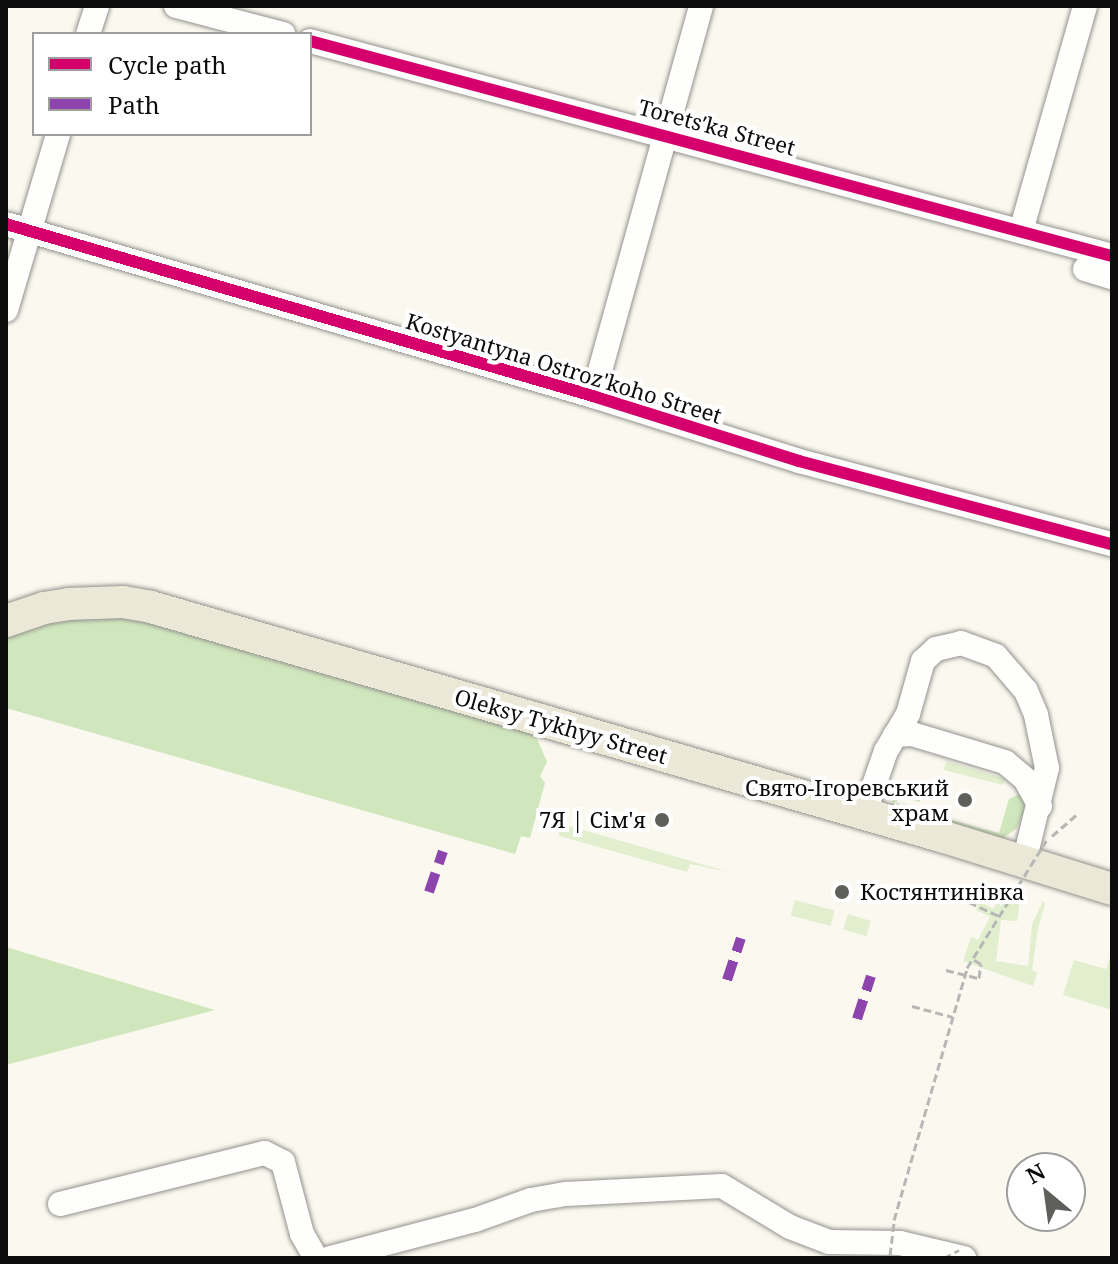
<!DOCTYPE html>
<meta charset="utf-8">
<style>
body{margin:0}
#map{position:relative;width:1118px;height:1264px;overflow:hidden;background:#faf8ef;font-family:"Noto Serif",serif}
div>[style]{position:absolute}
.green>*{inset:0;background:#e1efcf;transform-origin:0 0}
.forest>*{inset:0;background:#d0e7bd}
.path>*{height:3px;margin-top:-1.5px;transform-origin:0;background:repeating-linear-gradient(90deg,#b7b7b5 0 8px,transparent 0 12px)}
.roads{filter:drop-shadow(0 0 2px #93928e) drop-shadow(0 0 2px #93928e)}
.minor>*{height:24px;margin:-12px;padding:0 12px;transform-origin:12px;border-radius:12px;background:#fefefd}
.major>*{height:32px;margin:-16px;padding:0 16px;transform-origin:16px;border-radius:16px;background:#ece8d7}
.path-bridge>*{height:3px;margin-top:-1.5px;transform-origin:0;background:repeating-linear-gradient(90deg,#b7b7b5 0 8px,transparent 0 12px)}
.quiet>*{height:10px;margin-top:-5px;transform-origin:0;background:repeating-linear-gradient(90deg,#8e44ad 0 20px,transparent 0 30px)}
.cycleway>*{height:12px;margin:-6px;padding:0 6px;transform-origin:6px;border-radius:6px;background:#d6006c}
.dots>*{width:22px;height:22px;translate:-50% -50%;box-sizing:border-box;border:4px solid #fff;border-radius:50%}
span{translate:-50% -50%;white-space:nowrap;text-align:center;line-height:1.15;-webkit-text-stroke:8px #fff;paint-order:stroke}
.street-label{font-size:22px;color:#0c0c0c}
.poi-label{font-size:22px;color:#0c0c0c}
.right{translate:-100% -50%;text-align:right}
.left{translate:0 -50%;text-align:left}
.frame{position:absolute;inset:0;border:8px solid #0c0c0c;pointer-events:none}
.legend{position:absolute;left:32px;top:32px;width:280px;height:104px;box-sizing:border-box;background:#fff;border:2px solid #9e9e9e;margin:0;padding:10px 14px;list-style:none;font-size:24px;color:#0c0c0c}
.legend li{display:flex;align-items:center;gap:16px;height:40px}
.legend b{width:40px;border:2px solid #9e9e9e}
.north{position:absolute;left:1006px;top:1152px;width:80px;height:80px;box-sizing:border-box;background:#fff;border:2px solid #9e9e9e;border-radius:50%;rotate:331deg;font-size:22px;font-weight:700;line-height:32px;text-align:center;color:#0c0c0c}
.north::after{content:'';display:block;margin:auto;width:28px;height:36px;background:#5f5f5b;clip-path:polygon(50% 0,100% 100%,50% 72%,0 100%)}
</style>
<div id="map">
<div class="green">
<div style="clip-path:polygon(946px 761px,1006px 779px,1003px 785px,944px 770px)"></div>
<div style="clip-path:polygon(559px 823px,729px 872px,690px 864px,687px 872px,559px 836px)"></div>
<div style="clip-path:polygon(1003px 896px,1020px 900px,1017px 921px,1001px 920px,996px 961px,1028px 966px,1032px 924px,1043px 901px,1045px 904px,1038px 929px,1032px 970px,1037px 973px,1033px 986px,963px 961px,971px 937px,978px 940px,990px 917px,976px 910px,979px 901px,993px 909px)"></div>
<div style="left:795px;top:900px;width:41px;height:16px;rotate:15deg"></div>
<div style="left:848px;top:914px;width:24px;height:16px;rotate:17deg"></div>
<div style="clip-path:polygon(1112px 952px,1112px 1010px,1063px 995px,1074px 960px,1106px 969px)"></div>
</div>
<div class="forest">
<div style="clip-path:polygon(111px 615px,153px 623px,535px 734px,547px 762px,540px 776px,545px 783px,530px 838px,521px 836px,515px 854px,6px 708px,6px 635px,43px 620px)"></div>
<div style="clip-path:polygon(887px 780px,924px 789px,920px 802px,898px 796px,896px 805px,999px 833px,1009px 799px,1022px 793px,1025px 810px,1017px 828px,1002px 839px,895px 806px,886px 791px)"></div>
<div style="clip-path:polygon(6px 947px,215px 1010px,6px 1065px)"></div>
</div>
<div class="path">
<div style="left:1052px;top:836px;width:32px;rotate:-41deg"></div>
<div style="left:947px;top:892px;width:57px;rotate:24.8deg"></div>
<div style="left:946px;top:970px;width:34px;rotate:14deg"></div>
<div style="left:979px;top:978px;width:14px;rotate:-82deg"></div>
<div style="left:981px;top:964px;width:9px;rotate:-148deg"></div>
<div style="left:912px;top:1006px;width:42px;rotate:15deg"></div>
</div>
<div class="roads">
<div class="minor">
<div style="left:176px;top:6px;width:111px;rotate:14.7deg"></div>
<div style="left:88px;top:34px;width:29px;rotate:-72deg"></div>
<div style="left:310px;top:41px;width:830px;rotate:15.01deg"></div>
<div style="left:6px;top:224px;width:612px;rotate:16.33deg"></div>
<div style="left:593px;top:396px;width:216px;rotate:17.5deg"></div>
<div style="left:799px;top:461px;width:324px;rotate:14.9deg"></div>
<div style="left:1021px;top:231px;width:234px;rotate:-74.1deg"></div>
<div style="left:1085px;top:269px;width:28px;rotate:17deg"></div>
<div style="left:6px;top:310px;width:184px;rotate:-73.5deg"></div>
<div style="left:593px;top:396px;width:405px;rotate:-74.5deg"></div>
<div style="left:895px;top:735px;width:17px;rotate:-3deg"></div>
<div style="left:912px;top:734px;width:97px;rotate:16.8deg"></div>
<div style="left:1005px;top:762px;width:26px;rotate:40deg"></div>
<div style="left:1025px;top:779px;width:31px;rotate:61deg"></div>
<div style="left:864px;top:814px;width:67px;rotate:-70.8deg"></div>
<div style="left:886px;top:751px;width:43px;rotate:-59.3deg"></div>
<div style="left:908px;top:714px;width:55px;rotate:-74.2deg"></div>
<div style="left:923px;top:661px;width:18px;rotate:-43deg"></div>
<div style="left:936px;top:649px;width:26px;rotate:-13deg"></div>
<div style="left:961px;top:643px;width:37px;rotate:20deg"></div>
<div style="left:996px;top:656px;width:46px;rotate:49.4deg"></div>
<div style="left:1026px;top:691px;width:26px;rotate:67deg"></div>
<div style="left:1036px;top:715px;width:54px;rotate:78.3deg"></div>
<div style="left:1047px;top:768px;width:97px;rotate:103.7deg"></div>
<div style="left:60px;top:1204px;width:211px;rotate:-14deg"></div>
<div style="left:265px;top:1153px;width:20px;rotate:27deg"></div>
<div style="left:283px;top:1162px;width:74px;rotate:75.2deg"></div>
<div style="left:302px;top:1234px;width:28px;rotate:60deg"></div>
<div style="left:330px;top:1258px;width:150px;rotate:-14.7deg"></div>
<div style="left:475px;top:1220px;width:59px;rotate:-19.7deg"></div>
<div style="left:531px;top:1200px;width:36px;rotate:-10deg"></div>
<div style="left:566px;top:1194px;width:156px;rotate:-2.9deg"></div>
<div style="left:722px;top:1186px;width:79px;rotate:31.1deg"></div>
<div style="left:790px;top:1227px;width:42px;rotate:21deg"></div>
<div style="left:829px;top:1242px;width:71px;rotate:0.8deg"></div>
<div style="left:900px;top:1243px;width:66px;rotate:13.2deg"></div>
</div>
<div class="major">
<div style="left:6px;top:621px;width:40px;rotate:-18.9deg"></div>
<div style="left:44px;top:608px;width:24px;rotate:-9deg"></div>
<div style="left:68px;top:604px;width:55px;rotate:-2.1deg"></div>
<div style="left:123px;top:602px;width:28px;rotate:10deg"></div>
<div style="left:151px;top:607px;width:823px;rotate:16.17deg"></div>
<div style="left:941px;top:836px;width:179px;rotate:17.2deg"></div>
</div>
</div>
<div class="path-bridge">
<div style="left:898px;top:1258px;width:9px;rotate:-159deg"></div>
<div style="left:890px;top:1255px;width:35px;rotate:-83deg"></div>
<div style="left:894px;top:1220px;width:262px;rotate:-73.8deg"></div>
<div style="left:967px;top:968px;width:150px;rotate:-58.1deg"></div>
<div style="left:944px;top:1258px;width:17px;rotate:-28deg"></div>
</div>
<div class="quiet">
<div style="left:429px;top:892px;width:43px;rotate:-71.1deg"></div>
<div style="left:727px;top:980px;width:44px;rotate:-71.6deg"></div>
<div style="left:857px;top:1019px;width:45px;rotate:-72deg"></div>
</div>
<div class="cycleway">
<div style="left:310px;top:41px;width:830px;rotate:15.01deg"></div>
<div style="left:6px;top:224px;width:612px;rotate:16.33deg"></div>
<div style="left:593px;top:396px;width:216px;rotate:17.5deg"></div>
<div style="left:799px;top:461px;width:324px;rotate:14.9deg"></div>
</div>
<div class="dots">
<div style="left:965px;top:800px;background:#5f5f5b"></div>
<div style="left:662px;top:820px;background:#5f5f5b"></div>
<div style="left:842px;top:892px;background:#5f5f5b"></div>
</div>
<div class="street-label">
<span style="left:717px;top:127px;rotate:15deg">Toretsʹka Street</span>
<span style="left:564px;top:368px;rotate:17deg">Kostyantyna Ostroz'koho Street</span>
<span style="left:561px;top:726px;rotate:16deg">Oleksy Tykhyy Street</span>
</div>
<div class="poi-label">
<span class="right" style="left:949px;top:800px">Свято-Ігоревський<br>храм</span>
<span class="right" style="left:646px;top:820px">7Я | Сім'я</span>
<span class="left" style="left:860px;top:892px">Костянтинівка</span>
</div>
<div class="frame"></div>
<ul class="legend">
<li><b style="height:10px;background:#d6006c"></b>Cycle path</li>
<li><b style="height:10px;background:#8e44ad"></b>Path</li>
</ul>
<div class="north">N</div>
</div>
